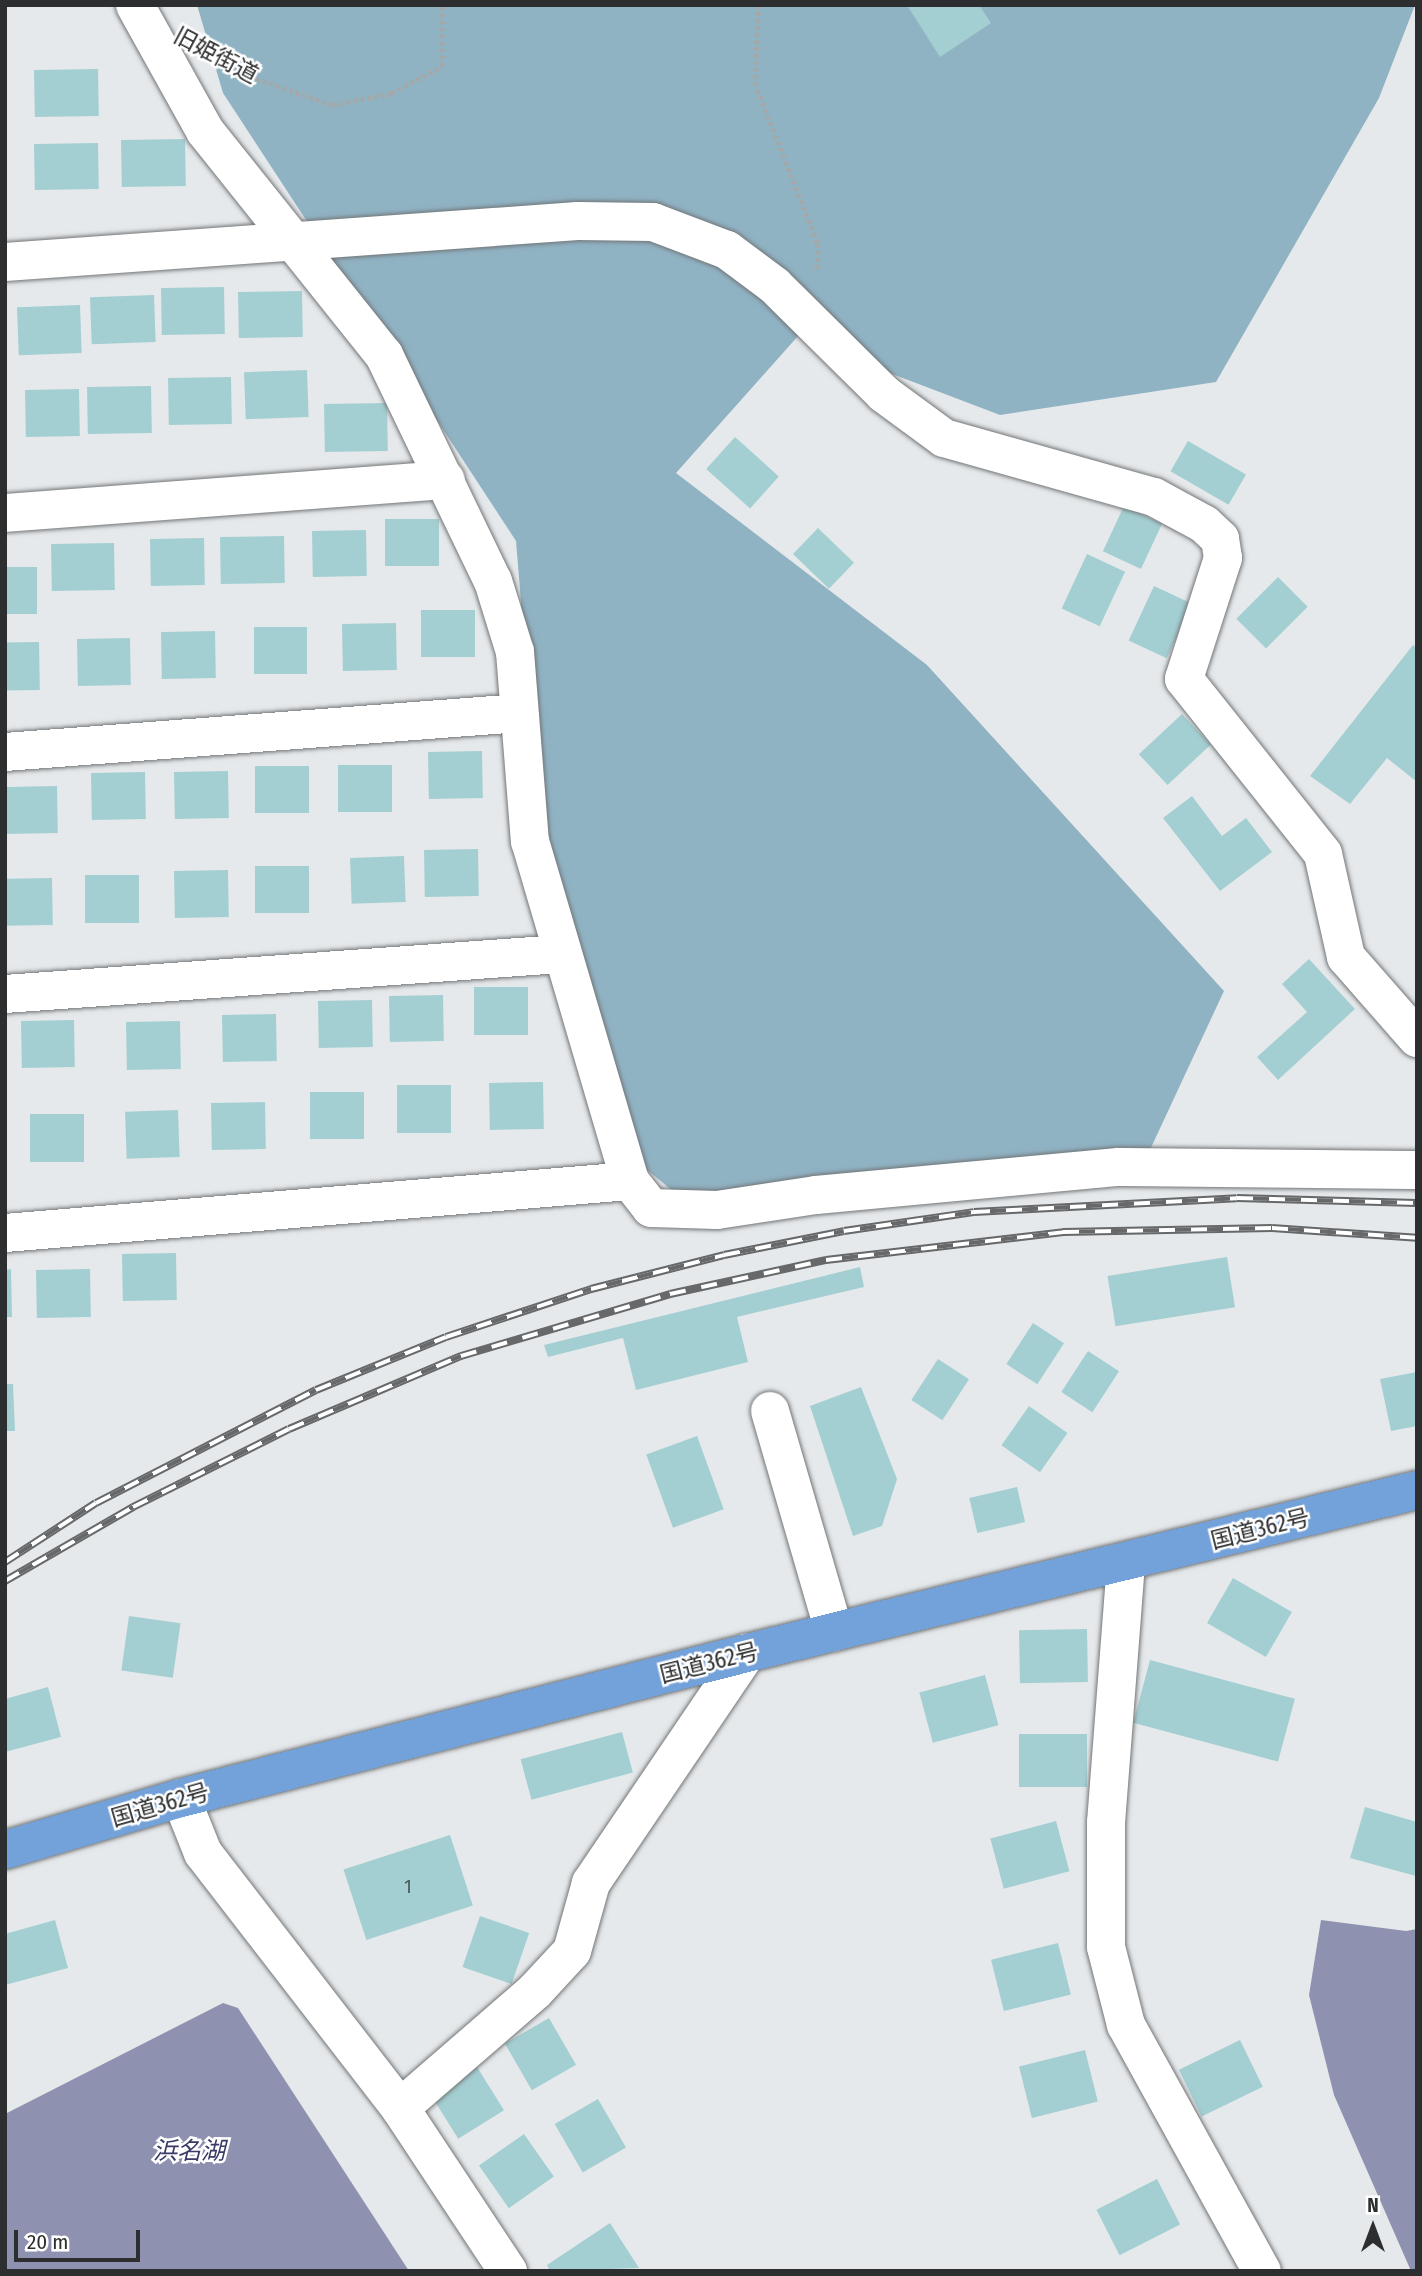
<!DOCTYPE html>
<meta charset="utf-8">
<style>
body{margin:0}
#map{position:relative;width:1422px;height:2276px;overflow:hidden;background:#e6e9eb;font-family:"Fira Sans Condensed","Noto Sans JP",sans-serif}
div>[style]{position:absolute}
.forest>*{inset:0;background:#90b3c4}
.water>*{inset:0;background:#8f91b0}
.building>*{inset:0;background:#a4cfd2;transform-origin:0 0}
.path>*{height:4.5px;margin-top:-2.25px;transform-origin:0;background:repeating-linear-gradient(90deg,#a5a8a9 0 3.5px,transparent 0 7px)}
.roads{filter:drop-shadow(0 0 2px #737678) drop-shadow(0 0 2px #737678)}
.minor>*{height:38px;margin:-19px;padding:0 19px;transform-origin:19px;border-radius:19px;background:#fff}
.highway>*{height:38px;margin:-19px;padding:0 19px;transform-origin:19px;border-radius:19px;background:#73a1d9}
.rail>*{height:8px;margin-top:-4px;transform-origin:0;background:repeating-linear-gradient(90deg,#fff 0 16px,#666869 0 32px);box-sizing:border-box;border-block:2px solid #666869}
span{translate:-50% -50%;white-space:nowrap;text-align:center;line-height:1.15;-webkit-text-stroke:5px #fff;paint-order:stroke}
.number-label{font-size:19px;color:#4b5658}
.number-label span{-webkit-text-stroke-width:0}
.street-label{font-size:23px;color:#2d2e2f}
.water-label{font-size:24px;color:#393b67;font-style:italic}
.frame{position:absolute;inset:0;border:7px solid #2d2e2f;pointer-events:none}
.north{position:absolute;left:1338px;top:2192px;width:70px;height:70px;-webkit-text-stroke:5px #fff;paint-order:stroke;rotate:0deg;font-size:19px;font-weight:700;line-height:28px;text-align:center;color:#2d2e2f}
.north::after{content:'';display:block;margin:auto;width:24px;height:32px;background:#2d2e2f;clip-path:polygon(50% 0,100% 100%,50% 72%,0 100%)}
.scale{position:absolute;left:14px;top:2230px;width:126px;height:32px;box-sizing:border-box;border:4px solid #2d2e2f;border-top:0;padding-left:9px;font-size:21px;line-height:24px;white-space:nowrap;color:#2d2e2f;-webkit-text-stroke:5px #fff;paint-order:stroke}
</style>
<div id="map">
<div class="forest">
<div style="clip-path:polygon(197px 5px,1415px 5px,1379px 98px,1216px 382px,1000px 415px,845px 356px,807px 326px,676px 473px,927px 665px,1224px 991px,1142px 1167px,679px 1196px,646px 1169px,545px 897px,516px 541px,223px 93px)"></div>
</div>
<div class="water">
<div style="clip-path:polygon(1321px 1920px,1406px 1931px,1417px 1929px,1417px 2271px,1411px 2271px,1334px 2095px,1309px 1995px)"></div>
<div style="clip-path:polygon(223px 2003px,238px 2008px,409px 2271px,5px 2271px,5px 2114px)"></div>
</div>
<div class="building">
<div style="clip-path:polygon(907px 5px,979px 5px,991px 23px,940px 57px)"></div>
<div style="left:98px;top:69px;width:47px;height:64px;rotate:89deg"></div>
<div style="left:185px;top:139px;width:47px;height:64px;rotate:89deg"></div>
<div style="left:98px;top:143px;width:46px;height:64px;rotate:89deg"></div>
<div style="left:224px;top:287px;width:47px;height:63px;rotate:89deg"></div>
<div style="left:302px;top:291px;width:46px;height:64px;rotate:89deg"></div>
<div style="left:154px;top:295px;width:47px;height:64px;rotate:88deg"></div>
<div style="left:80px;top:305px;width:48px;height:63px;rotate:88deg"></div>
<div style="left:307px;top:370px;width:47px;height:63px;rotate:88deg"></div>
<div style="left:231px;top:377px;width:47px;height:63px;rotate:89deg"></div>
<div style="left:151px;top:386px;width:47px;height:64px;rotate:89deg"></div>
<div style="left:79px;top:389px;width:47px;height:54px;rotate:89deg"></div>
<div style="left:387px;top:403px;width:48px;height:63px;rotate:89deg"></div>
<div style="left:735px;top:437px;width:59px;height:43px;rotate:42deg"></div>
<div style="left:1188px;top:441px;width:67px;height:35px;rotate:30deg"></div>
<div style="left:1124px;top:506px;width:42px;height:50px;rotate:25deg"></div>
<div style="left:439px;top:519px;width:47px;height:54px;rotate:90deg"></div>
<div style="left:818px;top:528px;width:50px;height:36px;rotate:44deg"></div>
<div style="left:366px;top:530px;width:46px;height:54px;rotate:89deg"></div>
<div style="left:284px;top:536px;width:47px;height:64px;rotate:89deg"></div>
<div style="left:204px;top:538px;width:47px;height:54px;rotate:89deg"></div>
<div style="left:114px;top:543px;width:47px;height:63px;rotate:89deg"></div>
<div style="left:1087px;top:554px;width:42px;height:60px;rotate:25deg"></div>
<div style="left:5px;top:567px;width:32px;height:47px"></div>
<div style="left:1278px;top:577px;width:42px;height:59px;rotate:45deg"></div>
<div style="left:1154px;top:586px;width:42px;height:60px;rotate:25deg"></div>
<div style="left:475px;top:610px;width:47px;height:54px;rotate:90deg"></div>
<div style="left:396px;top:623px;width:47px;height:54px;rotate:89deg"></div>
<div style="left:254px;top:627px;width:53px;height:47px"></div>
<div style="left:215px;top:631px;width:47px;height:54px;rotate:89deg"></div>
<div style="left:130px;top:638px;width:47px;height:53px;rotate:89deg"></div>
<div style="left:39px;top:642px;width:48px;height:34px;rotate:89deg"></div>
<div style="clip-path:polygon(1413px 645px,1417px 648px,1417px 782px,1387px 758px,1350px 804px,1310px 776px)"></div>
<div style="left:1182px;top:714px;width:42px;height:59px;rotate:47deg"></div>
<div style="left:482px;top:751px;width:47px;height:54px;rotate:89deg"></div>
<div style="left:392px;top:765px;width:47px;height:54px;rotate:90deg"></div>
<div style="left:309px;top:766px;width:47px;height:54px;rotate:90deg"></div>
<div style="left:228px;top:771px;width:47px;height:54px;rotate:89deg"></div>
<div style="left:145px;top:772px;width:47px;height:54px;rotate:89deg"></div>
<div style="left:57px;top:786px;width:47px;height:52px;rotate:89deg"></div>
<div style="clip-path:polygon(1192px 796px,1222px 836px,1246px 818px,1272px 852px,1220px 891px,1163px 818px)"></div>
<div style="left:478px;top:849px;width:47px;height:54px;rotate:89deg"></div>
<div style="left:404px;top:856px;width:46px;height:54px;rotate:88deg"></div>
<div style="left:255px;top:866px;width:54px;height:47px"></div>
<div style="left:228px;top:870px;width:47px;height:54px;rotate:89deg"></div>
<div style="left:85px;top:875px;width:54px;height:48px"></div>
<div style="left:52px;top:878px;width:47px;height:47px;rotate:89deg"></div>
<div style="clip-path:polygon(1309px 959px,1355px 1009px,1278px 1080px,1257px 1057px,1307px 1012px,1282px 984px)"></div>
<div style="left:474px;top:987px;width:54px;height:48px"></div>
<div style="left:443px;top:995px;width:46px;height:54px;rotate:89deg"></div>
<div style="left:372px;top:1000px;width:47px;height:54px;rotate:89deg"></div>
<div style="left:276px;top:1014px;width:47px;height:54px;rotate:89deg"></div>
<div style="left:74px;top:1020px;width:47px;height:53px;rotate:89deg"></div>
<div style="left:180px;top:1021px;width:48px;height:54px;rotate:89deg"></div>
<div style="left:543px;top:1082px;width:47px;height:54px;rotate:89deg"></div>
<div style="left:397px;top:1085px;width:54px;height:48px"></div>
<div style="left:364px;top:1092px;width:47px;height:54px;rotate:90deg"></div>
<div style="left:265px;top:1102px;width:47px;height:54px;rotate:89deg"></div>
<div style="left:178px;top:1110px;width:47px;height:53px;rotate:88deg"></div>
<div style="left:30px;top:1114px;width:54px;height:48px"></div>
<div style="left:176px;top:1253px;width:47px;height:54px;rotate:89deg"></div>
<div style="left:1227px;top:1257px;width:51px;height:121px;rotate:81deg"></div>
<div style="clip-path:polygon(860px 1267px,864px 1287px,737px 1317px,748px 1362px,636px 1390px,623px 1338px,548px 1357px,544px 1345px)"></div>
<div style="clip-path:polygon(11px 1269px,12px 1317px,5px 1317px,5px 1270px)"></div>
<div style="left:90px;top:1269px;width:48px;height:54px;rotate:89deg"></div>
<div style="left:1033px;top:1323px;width:37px;height:49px;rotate:33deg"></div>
<div style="left:1088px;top:1351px;width:37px;height:49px;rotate:33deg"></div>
<div style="left:938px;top:1359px;width:37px;height:49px;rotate:33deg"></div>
<div style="clip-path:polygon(1417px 1372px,1417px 1426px,1391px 1431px,1380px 1379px)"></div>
<div style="clip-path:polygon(5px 1384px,13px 1384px,15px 1431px,5px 1431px)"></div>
<div style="clip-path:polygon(861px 1387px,897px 1479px,882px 1526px,853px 1536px,810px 1406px)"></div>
<div style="left:1029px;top:1406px;width:47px;height:48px;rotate:35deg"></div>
<div style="left:697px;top:1436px;width:78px;height:54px;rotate:70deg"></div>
<div style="left:1017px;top:1487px;width:36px;height:49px;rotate:77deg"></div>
<div style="left:1233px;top:1578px;width:68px;height:52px;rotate:30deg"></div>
<div style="left:129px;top:1616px;width:52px;height:55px;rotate:8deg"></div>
<div style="left:1087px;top:1629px;width:53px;height:68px;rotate:89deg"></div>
<div style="left:1150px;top:1660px;width:150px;height:65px;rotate:15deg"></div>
<div style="left:985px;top:1675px;width:52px;height:68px;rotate:75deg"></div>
<div style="clip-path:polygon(48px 1687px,61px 1737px,5px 1752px,5px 1699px)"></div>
<div style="left:622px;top:1732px;width:42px;height:105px;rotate:75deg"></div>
<div style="left:1019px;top:1734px;width:68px;height:53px"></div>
<div style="clip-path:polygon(1365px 1807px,1417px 1822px,1416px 1876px,1350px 1858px)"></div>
<div style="left:1056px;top:1821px;width:52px;height:68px;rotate:75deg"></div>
<div style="left:450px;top:1835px;width:74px;height:112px;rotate:72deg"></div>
<div style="left:480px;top:1916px;width:52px;height:54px;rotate:19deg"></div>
<div style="clip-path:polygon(55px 1920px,68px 1968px,5px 1985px,5px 1934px)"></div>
<div style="left:1058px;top:1943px;width:53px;height:69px;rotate:76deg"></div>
<div style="left:549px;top:2018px;width:54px;height:51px;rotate:60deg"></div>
<div style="left:1240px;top:2040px;width:52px;height:68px;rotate:64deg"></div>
<div style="left:1085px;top:2050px;width:53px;height:68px;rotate:76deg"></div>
<div style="left:477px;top:2067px;width:51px;height:54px;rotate:58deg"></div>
<div style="left:598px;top:2099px;width:56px;height:50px;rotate:60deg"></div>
<div style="left:524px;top:2134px;width:52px;height:55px;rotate:55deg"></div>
<div style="left:1157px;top:2179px;width:51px;height:68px;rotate:63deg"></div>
<div style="clip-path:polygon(610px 2223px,639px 2268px,550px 2271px,547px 2265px)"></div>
</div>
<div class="path">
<div style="left:759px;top:5px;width:78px;rotate:92.9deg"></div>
<div style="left:755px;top:83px;width:173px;rotate:68.6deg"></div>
<div style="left:818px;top:244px;width:26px;rotate:92deg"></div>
<div style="left:209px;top:51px;width:41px;rotate:34.1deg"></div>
<div style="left:243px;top:74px;width:95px;rotate:19deg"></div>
<div style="left:333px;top:105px;width:60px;rotate:-11.5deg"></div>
<div style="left:392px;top:93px;width:57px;rotate:-28.4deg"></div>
<div style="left:442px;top:66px;width:61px;rotate:-90deg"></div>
</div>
<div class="roads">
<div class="minor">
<div style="left:135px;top:5px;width:144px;rotate:60.9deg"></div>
<div style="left:205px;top:131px;width:287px;rotate:51.4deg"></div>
<div style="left:384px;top:355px;width:251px;rotate:64.3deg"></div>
<div style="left:493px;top:581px;width:74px;rotate:72.8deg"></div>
<div style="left:515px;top:652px;width:190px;rotate:85.5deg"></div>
<div style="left:530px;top:841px;width:354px;rotate:73.6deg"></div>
<div style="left:630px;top:1181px;width:34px;rotate:52deg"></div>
<div style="left:651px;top:1208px;width:66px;rotate:1.7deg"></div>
<div style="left:717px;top:1210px;width:100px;rotate:-8.6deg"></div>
<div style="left:816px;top:1195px;width:304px;rotate:-5.3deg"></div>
<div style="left:1119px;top:1167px;width:298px;rotate:0.6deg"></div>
<div style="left:5px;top:262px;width:574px;rotate:-4.09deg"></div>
<div style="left:578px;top:221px;width:75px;rotate:0.8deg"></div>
<div style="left:653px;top:222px;width:79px;rotate:20.7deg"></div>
<div style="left:727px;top:250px;width:59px;rotate:36.7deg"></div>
<div style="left:774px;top:285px;width:155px;rotate:44.7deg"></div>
<div style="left:884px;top:394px;width:74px;rotate:36.3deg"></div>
<div style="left:944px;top:438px;width:218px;rotate:15.7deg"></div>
<div style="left:1154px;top:497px;width:57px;rotate:28.4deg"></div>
<div style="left:1204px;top:524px;width:22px;rotate:43deg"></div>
<div style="left:1220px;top:539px;width:19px;rotate:81deg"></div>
<div style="left:1223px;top:558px;width:127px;rotate:107.9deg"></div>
<div style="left:1184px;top:679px;width:223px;rotate:51.5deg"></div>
<div style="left:1323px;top:854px;width:106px;rotate:77.4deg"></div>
<div style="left:1346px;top:957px;width:108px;rotate:48.8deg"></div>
<div style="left:5px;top:513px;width:442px;rotate:-4.3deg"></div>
<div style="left:5px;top:752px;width:516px;rotate:-4.33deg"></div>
<div style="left:5px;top:994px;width:556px;rotate:-4.12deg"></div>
<div style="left:5px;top:1233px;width:627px;rotate:-4.76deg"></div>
<div style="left:770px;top:1411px;width:230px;rotate:73.8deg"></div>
<div style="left:1126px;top:1563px;width:260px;rotate:94.4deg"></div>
<div style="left:1106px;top:1822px;width:125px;rotate:90deg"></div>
<div style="left:1106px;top:1947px;width:81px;rotate:75.6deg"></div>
<div style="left:1126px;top:2025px;width:281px;rotate:61.1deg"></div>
<div style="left:181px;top:1798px;width:59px;rotate:68.2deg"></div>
<div style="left:203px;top:1853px;width:322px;rotate:52.3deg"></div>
<div style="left:400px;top:2108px;width:196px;rotate:56.5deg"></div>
<div style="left:400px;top:2108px;width:179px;rotate:-40.9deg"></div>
<div style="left:535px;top:1991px;width:54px;rotate:-47.2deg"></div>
<div style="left:572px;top:1951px;width:71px;rotate:-74.4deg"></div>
<div style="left:591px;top:1883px;width:278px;rotate:-55.9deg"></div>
</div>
<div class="highway">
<div style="left:5px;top:1850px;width:184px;rotate:-16.5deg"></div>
<div style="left:181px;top:1798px;width:584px;rotate:-14.37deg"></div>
<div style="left:747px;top:1653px;width:690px;rotate:-13.67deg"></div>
</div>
</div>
<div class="rail">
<div style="left:5px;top:1562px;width:108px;rotate:-33deg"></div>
<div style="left:96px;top:1503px;width:247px;rotate:-27.2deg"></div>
<div style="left:316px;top:1390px;width:140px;rotate:-22.2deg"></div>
<div style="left:446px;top:1337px;width:153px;rotate:-18.3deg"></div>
<div style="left:591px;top:1289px;width:137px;rotate:-14.3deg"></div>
<div style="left:724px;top:1255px;width:122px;rotate:-11.3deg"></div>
<div style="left:844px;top:1231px;width:131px;rotate:-8.3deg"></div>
<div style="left:974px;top:1212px;width:263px;rotate:-3deg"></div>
<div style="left:1237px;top:1198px;width:180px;rotate:1.6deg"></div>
<div style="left:5px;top:1581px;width:148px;rotate:-30deg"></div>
<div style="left:133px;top:1507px;width:174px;rotate:-26.6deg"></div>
<div style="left:289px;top:1429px;width:187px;rotate:-23deg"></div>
<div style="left:461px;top:1356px;width:218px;rotate:-16.5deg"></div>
<div style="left:670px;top:1294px;width:160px;rotate:-12.3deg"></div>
<div style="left:826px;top:1260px;width:239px;rotate:-6.7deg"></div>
<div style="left:1063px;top:1232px;width:209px;rotate:-1.1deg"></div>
<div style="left:1272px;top:1228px;width:145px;rotate:3.9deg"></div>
</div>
<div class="number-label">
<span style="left:408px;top:1887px">1</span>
</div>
<div class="street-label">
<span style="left:216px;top:55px;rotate:28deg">旧姫街道</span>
<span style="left:1260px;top:1529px;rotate:-14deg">国道362号</span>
<span style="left:709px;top:1663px;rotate:-14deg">国道362号</span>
<span style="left:160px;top:1805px;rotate:-16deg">国道362号</span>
</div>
<div class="water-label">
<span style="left:189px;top:2152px">浜名湖</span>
</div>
<div class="frame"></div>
<div class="north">N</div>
<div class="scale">20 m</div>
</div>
